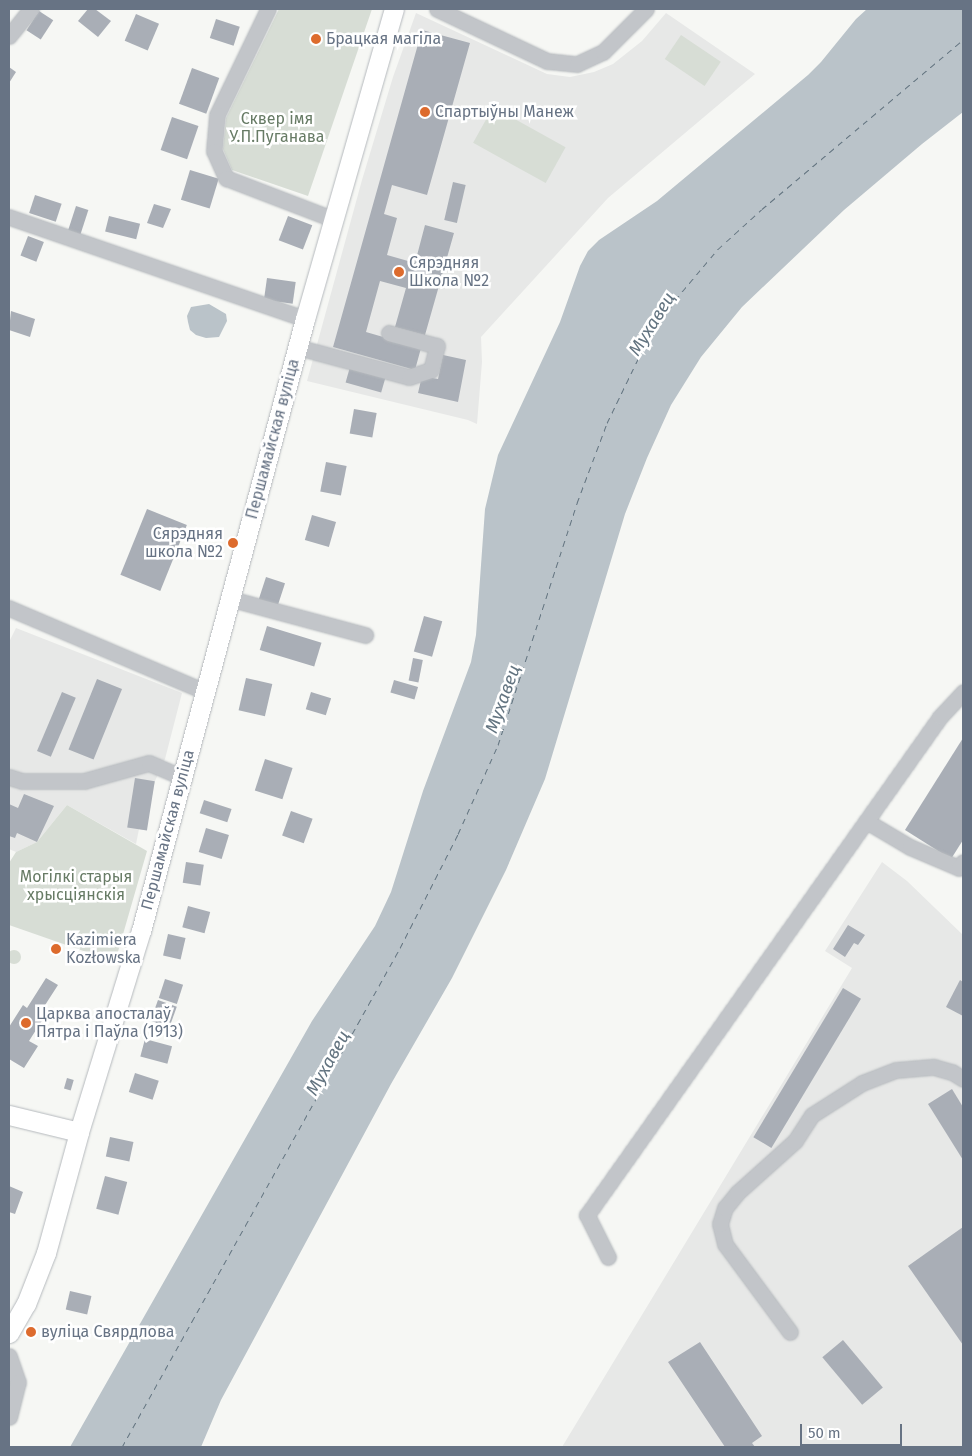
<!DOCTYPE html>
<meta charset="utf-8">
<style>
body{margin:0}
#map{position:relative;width:972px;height:1456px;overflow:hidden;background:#f6f7f4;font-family:"Fira Sans",sans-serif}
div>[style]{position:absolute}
.built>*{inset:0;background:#e7e8e7}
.green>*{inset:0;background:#d7ddd5;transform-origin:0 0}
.round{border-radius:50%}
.water>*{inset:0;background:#bac3c9}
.ferry>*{height:1px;margin-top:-0.5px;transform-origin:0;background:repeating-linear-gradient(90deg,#637480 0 6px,transparent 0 11px)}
.building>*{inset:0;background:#a9aeb6;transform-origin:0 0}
.roads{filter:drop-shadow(0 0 1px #b5b9bd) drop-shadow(0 0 1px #b5b9bd)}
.minor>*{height:15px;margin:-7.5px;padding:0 7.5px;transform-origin:7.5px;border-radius:7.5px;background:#c2c5c9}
.major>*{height:19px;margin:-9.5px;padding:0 9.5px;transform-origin:9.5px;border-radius:9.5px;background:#fff}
.dots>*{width:14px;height:14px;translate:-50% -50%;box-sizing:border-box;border:2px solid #fff;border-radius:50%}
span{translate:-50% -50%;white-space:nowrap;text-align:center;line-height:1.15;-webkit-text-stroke:5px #fff;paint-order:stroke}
.poi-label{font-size:16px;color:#677384}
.left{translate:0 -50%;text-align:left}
.right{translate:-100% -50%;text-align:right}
.park-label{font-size:16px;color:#677b65}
.street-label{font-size:16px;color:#677384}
.water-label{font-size:18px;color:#637480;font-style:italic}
.frame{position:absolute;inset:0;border:10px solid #677384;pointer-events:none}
.scale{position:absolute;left:800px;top:1424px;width:102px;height:22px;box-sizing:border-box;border:2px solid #677384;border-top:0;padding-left:6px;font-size:15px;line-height:18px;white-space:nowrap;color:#677384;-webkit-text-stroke:4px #fff;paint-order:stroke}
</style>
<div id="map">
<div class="built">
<div style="clip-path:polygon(416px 13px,547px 74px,570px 77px,594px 72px,613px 64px,642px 41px,666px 13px,755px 74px,608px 198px,481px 337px,482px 362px,477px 424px,468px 420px,307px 381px,362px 180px,393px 77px)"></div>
<div style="clip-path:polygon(16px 628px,182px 693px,165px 759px,155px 781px,145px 830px,139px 829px,136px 844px,67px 805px,37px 842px,16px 852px,9px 849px,9px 642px)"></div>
<div style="clip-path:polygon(882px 862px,907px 881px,963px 935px,963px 1447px,562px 1447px,852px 968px,825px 951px)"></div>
</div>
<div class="green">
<div style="clip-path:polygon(279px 9px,372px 9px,308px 196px,232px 170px,223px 149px,226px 118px)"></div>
<div style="left:681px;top:35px;width:48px;height:29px;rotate:34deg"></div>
<div style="left:493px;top:107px;width:83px;height:41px;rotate:29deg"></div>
<div style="clip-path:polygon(67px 805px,147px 851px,115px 962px,9px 925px,9px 863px,16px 852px,37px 842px)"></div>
<div class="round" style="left:7px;top:950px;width:14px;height:14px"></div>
</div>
<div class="water">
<div style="clip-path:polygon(867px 9px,963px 9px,963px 112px,922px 144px,844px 210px,742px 307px,701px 357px,671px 405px,647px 458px,625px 514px,545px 779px,506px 870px,452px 978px,391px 1084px,221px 1400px,201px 1447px,70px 1447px,312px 1021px,375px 926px,391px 892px,423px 791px,471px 662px,476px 635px,485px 509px,498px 455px,560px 322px,580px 266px,588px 251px,599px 240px,657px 201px,808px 75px,821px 62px,856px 19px)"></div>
<div style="clip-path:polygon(209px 304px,226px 314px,227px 321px,219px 337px,206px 338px,196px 335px,190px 330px,188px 322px,187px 316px,191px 307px)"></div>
</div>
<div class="ferry">
<div style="left:122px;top:1447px;width:571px;rotate:-60.88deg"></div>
<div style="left:400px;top:948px;width:128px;rotate:-63deg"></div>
<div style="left:458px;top:834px;width:98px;rotate:-65.8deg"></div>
<div style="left:498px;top:745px;width:255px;rotate:-71.9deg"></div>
<div style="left:577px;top:503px;width:85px;rotate:-69.4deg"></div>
<div style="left:607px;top:423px;width:73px;rotate:-64.1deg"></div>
<div style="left:639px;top:357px;width:67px;rotate:-57.7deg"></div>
<div style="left:675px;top:300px;width:67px;rotate:-49.9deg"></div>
<div style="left:718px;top:249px;width:59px;rotate:-42.3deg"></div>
<div style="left:762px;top:209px;width:263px;rotate:-40.1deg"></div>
</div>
<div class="building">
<div style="clip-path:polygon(88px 9px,95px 9px,111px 21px,98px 37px,78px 21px)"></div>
<div style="left:39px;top:11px;width:17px;height:23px;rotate:33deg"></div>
<div style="left:136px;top:14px;width:25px;height:29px;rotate:23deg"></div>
<div style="left:216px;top:19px;width:25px;height:20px;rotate:18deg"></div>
<div style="clip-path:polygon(422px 30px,470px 43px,427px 195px,392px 185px,384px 214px,397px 218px,387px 255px,415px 263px,425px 225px,454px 233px,425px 335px,395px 327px,406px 288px,380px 281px,366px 332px,421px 348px,415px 370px,333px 347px)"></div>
<div style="clip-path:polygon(9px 67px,16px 72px,9px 83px)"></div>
<div style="left:192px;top:68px;width:29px;height:38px;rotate:20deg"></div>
<div style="left:172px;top:117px;width:28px;height:35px;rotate:19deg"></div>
<div style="left:190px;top:170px;width:30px;height:31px;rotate:17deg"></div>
<div style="left:453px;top:182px;width:13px;height:39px;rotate:13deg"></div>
<div style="left:35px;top:195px;width:28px;height:19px;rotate:18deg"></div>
<div style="clip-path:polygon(154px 204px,171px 209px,163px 228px,147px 223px)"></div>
<div style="left:76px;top:206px;width:13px;height:26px;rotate:18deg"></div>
<div style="left:109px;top:216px;width:32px;height:16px;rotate:14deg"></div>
<div style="left:288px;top:216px;width:26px;height:26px;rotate:21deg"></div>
<div style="left:28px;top:236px;width:17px;height:21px;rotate:21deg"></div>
<div style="left:267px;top:278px;width:29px;height:22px;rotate:8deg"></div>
<div style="clip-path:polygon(11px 311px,35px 319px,30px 337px,9px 330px)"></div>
<div style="clip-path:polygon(443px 355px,466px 360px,458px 402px,418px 393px,422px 376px,438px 379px)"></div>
<div style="left:350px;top:367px;width:37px;height:16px;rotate:16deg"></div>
<div style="left:354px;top:409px;width:23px;height:25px;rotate:10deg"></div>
<div style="left:326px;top:462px;width:21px;height:30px;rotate:11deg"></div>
<div style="left:147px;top:509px;width:43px;height:71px;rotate:22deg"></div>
<div style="left:312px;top:515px;width:25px;height:26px;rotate:16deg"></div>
<div style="left:266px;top:577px;width:20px;height:25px;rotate:18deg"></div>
<div style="left:424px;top:616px;width:19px;height:37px;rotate:16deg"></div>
<div style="left:267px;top:626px;width:57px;height:25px;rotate:17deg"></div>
<div style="left:413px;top:658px;width:10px;height:23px;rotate:11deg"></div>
<div style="left:246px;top:678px;width:27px;height:33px;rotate:13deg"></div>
<div style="left:97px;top:679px;width:27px;height:76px;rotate:22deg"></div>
<div style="left:394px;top:680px;width:25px;height:13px;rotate:16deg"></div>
<div style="left:62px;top:692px;width:15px;height:64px;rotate:23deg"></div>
<div style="left:311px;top:692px;width:21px;height:18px;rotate:17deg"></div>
<div style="clip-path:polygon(963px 738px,963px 840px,951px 859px,905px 830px)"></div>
<div style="left:265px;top:759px;width:29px;height:33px;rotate:18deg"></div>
<div style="left:135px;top:778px;width:20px;height:50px;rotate:9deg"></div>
<div style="clip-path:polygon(24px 794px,54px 806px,37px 842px,17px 833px,15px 838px,9px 836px,9px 804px,18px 808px)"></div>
<div style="left:204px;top:800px;width:29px;height:14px;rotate:18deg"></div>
<div style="left:291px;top:811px;width:23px;height:26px;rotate:20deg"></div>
<div style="left:206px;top:828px;width:24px;height:25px;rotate:17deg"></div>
<div style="left:186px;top:862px;width:18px;height:21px;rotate:9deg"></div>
<div style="left:188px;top:906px;width:23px;height:22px;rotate:15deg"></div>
<div style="clip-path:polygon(848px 925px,865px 935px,858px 945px,854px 943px,845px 957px,833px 949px)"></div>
<div style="left:168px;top:934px;width:18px;height:22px;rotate:13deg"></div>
<div style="clip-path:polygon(46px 978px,58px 985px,38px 1016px,43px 1019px,29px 1041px,38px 1046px,24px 1068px,9px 1059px,9px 1027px,23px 1005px,27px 1008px)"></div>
<div style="left:165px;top:979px;width:19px;height:20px;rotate:18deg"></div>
<div style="clip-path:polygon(960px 980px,963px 982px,963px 1016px,946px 1007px)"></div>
<div style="left:843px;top:988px;width:21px;height:174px;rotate:31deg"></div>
<div style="left:158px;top:1000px;width:20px;height:22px;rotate:20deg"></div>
<div style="left:145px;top:1039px;width:28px;height:18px;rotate:15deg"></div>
<div style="left:135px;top:1073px;width:25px;height:20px;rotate:18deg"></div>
<div style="left:67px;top:1078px;width:7px;height:11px;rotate:16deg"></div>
<div style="clip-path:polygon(952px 1089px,963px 1107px,963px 1160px,928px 1104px)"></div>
<div style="left:110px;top:1137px;width:24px;height:20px;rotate:12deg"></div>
<div style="left:105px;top:1176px;width:23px;height:34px;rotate:15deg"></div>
<div style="clip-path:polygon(9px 1186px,23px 1192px,15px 1214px,9px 1212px)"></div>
<div style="clip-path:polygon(963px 1227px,963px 1345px,908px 1266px)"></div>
<div style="left:70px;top:1291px;width:22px;height:19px;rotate:13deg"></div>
<div style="left:843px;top:1340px;width:62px;height:27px;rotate:50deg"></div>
<div style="clip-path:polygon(700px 1342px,762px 1436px,752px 1443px,755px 1447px,725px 1447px,668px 1362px)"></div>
</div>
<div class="roads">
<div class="minor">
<div style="left:268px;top:9px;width:118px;rotate:115.7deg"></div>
<div style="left:217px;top:115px;width:36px;rotate:95deg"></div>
<div style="left:214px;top:151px;width:30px;rotate:66deg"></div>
<div style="left:226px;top:178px;width:115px;rotate:21deg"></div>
<div style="left:437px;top:9px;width:122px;rotate:25.3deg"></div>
<div style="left:547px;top:61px;width:30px;rotate:6deg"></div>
<div style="left:577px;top:64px;width:29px;rotate:-25deg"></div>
<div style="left:603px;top:52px;width:61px;rotate:-45deg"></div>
<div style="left:9px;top:36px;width:35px;rotate:-51deg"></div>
<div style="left:9px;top:217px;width:313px;rotate:19deg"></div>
<div style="left:297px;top:347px;width:116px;rotate:15deg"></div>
<div style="left:409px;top:377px;width:23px;rotate:-18deg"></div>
<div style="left:431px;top:370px;width:25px;rotate:-76deg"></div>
<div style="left:437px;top:346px;width:50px;rotate:-164.8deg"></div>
<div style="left:231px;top:599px;width:139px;rotate:15deg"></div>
<div style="left:9px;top:608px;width:214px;rotate:23.1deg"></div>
<div style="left:9px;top:777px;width:14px;rotate:17deg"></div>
<div style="left:22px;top:781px;width:62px"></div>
<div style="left:84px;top:781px;width:67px;rotate:-15.5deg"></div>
<div style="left:149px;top:763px;width:36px;rotate:23deg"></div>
<div style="left:866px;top:821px;width:51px;rotate:30.6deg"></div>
<div style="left:910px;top:847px;width:53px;rotate:23.2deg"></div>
<div style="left:959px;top:868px;width:7px;rotate:-56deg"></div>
<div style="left:608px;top:1257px;width:47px;rotate:-116.6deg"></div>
<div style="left:587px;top:1215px;width:610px;rotate:-54.67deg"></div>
<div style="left:940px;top:717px;width:34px;rotate:-47deg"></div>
<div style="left:790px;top:1332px;width:109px;rotate:-126.5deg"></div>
<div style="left:725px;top:1244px;width:21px;rotate:-104deg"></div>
<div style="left:720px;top:1224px;width:17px;rotate:-73deg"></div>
<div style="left:725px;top:1208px;width:19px;rotate:-51deg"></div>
<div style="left:737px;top:1193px;width:78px;rotate:-41.9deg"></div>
<div style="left:795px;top:1141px;width:31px;rotate:-57deg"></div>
<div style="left:812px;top:1115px;width:59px;rotate:-32.6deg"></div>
<div style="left:862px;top:1083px;width:36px;rotate:-21deg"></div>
<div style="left:896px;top:1070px;width:38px;rotate:-5deg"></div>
<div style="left:934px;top:1067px;width:19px;rotate:16deg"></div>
<div style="left:952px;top:1072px;width:13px;rotate:32deg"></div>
<div style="left:9px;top:1356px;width:28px;rotate:71deg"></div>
<div style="left:18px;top:1382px;width:36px;rotate:104deg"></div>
</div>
<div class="major">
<div style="left:9px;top:1115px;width:72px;rotate:13.7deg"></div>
<div style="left:9px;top:1333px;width:34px;rotate:-60deg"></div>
<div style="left:26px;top:1304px;width:55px;rotate:-68.6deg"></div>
<div style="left:46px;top:1253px;width:125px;rotate:-74.7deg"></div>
<div style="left:79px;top:1132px;width:210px;rotate:-72.9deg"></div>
<div style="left:141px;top:931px;width:634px;rotate:-75deg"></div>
<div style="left:305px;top:319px;width:323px;rotate:-74deg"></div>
</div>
</div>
<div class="dots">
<div style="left:316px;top:39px;background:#dd6b2d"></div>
<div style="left:425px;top:112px;background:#dd6b2d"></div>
<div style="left:399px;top:272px;background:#dd6b2d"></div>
<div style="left:233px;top:543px;background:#dd6b2d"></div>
<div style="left:56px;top:949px;background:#dd6b2d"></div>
<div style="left:26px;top:1023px;background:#dd6b2d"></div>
<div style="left:31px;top:1332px;background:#dd6b2d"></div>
</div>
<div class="poi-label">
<span class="left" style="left:326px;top:39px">Брацкая магіла</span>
<span class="left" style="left:435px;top:112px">Спартыўны Манеж</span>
<span class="left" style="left:409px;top:272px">Сярэдняя<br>Школа №2</span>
<span class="right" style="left:223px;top:543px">Сярэдняя<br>школа №2</span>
<span class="left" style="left:66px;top:949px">Kazimiera<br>Kozłowska</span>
<span class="left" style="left:36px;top:1023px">Царква апосталаў<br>Пятра і Паўла (1913)</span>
<span class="left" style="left:41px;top:1332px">вуліца Свярдлова</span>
</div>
<div class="park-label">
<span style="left:277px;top:128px">Сквер імя<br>У.П.Пуганава</span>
<span style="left:76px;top:886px">Могілкі старыя<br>хрысціянскія</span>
</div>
<div class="street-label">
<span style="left:273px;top:439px;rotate:-75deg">Першамайская вуліца</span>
<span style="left:168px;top:830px;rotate:-75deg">Першамайская вуліца</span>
</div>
<div class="water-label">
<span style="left:652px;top:324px;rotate:-58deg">Мухавец</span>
<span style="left:503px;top:699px;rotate:-70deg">Мухавец</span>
<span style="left:328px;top:1063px;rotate:-61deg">Мухавец</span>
</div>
<div class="frame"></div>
<div class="scale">50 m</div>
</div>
